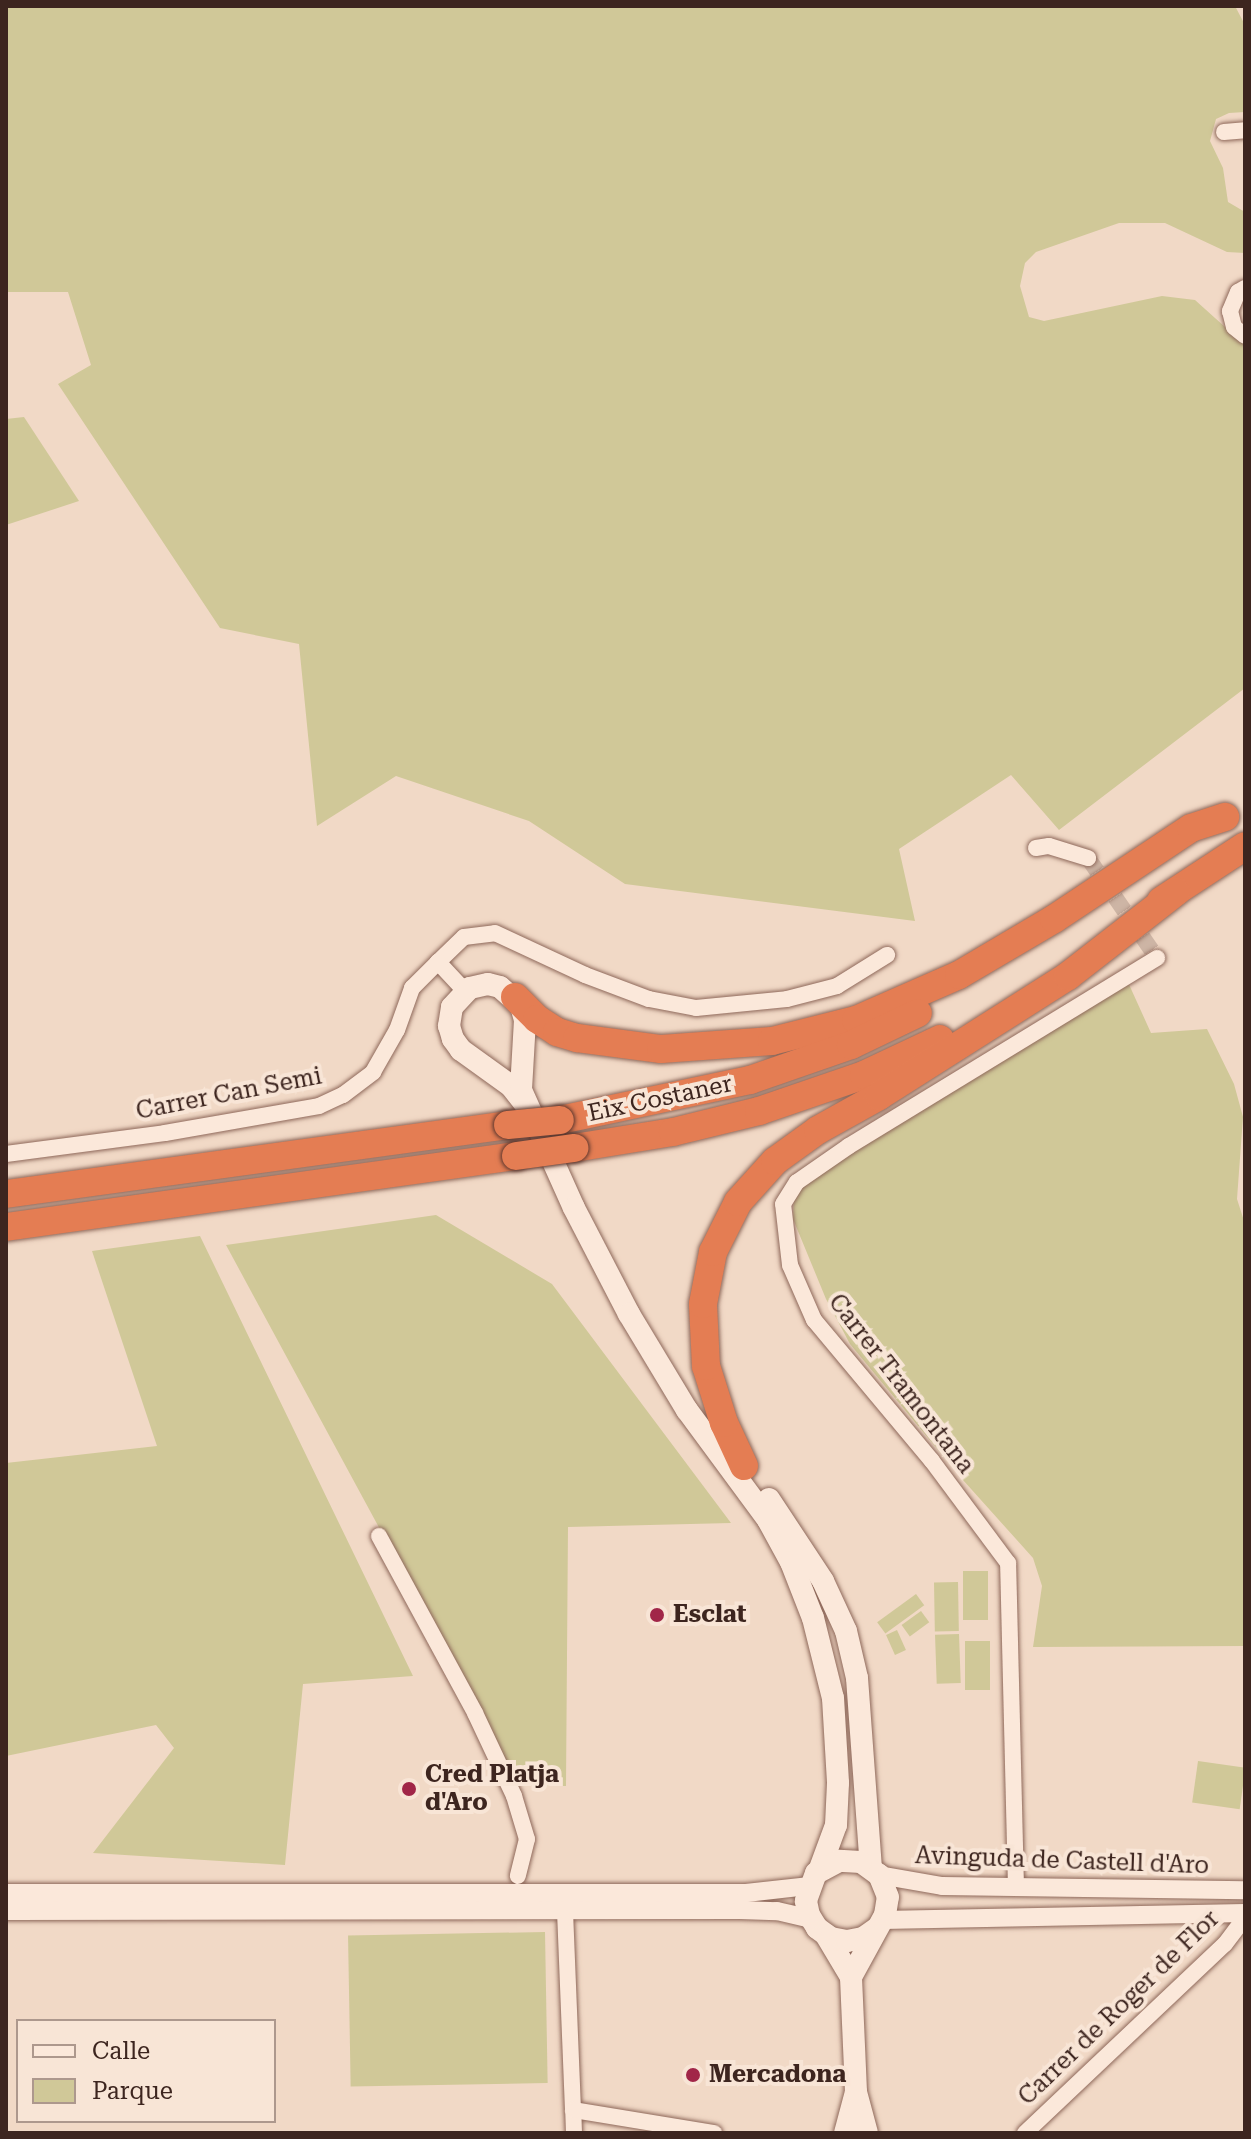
<!DOCTYPE html>
<style>
body{margin:0}
#map{position:relative;width:1251px;height:2139px;overflow:hidden;background:#f1d9c6;font-family:"Roboto Serif",serif}
div>[style]{position:absolute}
.green>*{inset:0;background:#d0c898;transform-origin:0 0}
.minor-tunnel>*{height:16px;margin-top:-8px;transform-origin:0;background:repeating-linear-gradient(90deg,#cdb5a5 0 16px,transparent 0 24px)}
.roads{filter:drop-shadow(0 0 2px #8e685a) drop-shadow(0 0 2px #8e685a)}
.minor>*{height:16px;margin:-8px;padding:0 8px;transform-origin:8px;border-radius:8px;background:#fbe8da}
.tertiary>*{height:18px;margin:-9px;padding:0 9px;transform-origin:9px;border-radius:9px;background:#fbe8da}
.secondary>*{height:22px;margin:-11px;padding:0 11px;transform-origin:11px;border-radius:11px;background:#fbe8da}
.motorway>*{height:28px;margin:-14px;padding:0 14px;transform-origin:14px;border-radius:14px;background:#e47d53}
.bridges{filter:drop-shadow(0 0 2px #5c372e) drop-shadow(0 0 2px #5c372e)}
.motorway-bridge>*{height:28px;margin:-14px;padding:0 14px;transform-origin:14px;border-radius:14px;background:#e47d53}
.dots>*{width:22px;height:22px;translate:-50% -50%;box-sizing:border-box;border:4px solid #f8e5d6;border-radius:50%}
span{translate:-50% -50%;white-space:nowrap;text-align:center;line-height:1.15;-webkit-text-stroke:8px #f8e5d6;paint-order:stroke}
.street-label{font-size:24px;color:#3d251f}
.poi-label{font-size:24px;color:#3d251f;font-weight:700}
.left{translate:0 -50%;text-align:left}
.frame{position:absolute;inset:0;border:8px solid #3d251f;pointer-events:none}
.legend{position:absolute;left:16px;top:2019px;width:260px;height:104px;box-sizing:border-box;background:#f8e5d6;border:2px solid #ad988d;margin:0;padding:10px 14px;list-style:none;font-size:24px;color:#3d251f}
.legend li{display:flex;align-items:center;gap:16px;height:40px}
.legend b{width:40px;border:2px solid #ad988d}
</style>
<div id="map">
<div class="green">
<div style="clip-path:polygon(6px 6px,1235px 6px,1245px 25px,1245px 112px,1229px 113px,1216px 119px,1210px 141px,1223px 168px,1228px 202px,1245px 212px,1245px 253px,1227px 252px,1165px 223px,1119px 223px,1036px 252px,1025px 263px,1020px 286px,1029px 317px,1044px 321px,1162px 296px,1195px 300px,1245px 345px,1245px 688px,1059px 830px,1011px 775px,899px 849px,915px 921px,625px 884px,529px 821px,396px 776px,317px 826px,299px 644px,220px 628px,58px 384px,91px 365px,68px 292px,6px 292px)"></div>
<div style="clip-path:polygon(24px 417px,79px 501px,6px 525px,6px 419px)"></div>
<div style="clip-path:polygon(1127px 980px,1151px 1033px,1207px 1029px,1234px 1084px,1243px 1117px,1237px 1199px,1245px 1224px,1245px 1646px,1033px 1647px,1042px 1586px,1033px 1558px,963px 1480px,850px 1344px,826px 1299px,793px 1219px,794px 1196px,812px 1169px)"></div>
<div style="clip-path:polygon(436px 1215px,552px 1284px,731px 1523px,568px 1527px,566px 1786px,519px 1786px,226px 1245px)"></div>
<div style="clip-path:polygon(200px 1236px,413px 1676px,303px 1684px,285px 1865px,93px 1853px,174px 1748px,156px 1725px,6px 1756px,6px 1463px,157px 1446px,92px 1251px)"></div>
<div style="left:963px;top:1571px;width:25px;height:49px"></div>
<div style="left:958px;top:1582px;width:49px;height:24px;rotate:89deg"></div>
<div style="left:916px;top:1594px;width:14px;height:48px;rotate:54deg"></div>
<div style="left:921px;top:1611px;width:14px;height:24px;rotate:54deg"></div>
<div style="left:897px;top:1630px;width:22px;height:12px;rotate:66deg"></div>
<div style="left:959px;top:1634px;width:49px;height:24px;rotate:88deg"></div>
<div style="left:965px;top:1641px;width:25px;height:49px"></div>
<div style="left:1198px;top:1761px;width:48px;height:42px;rotate:8deg"></div>
<div style="left:545px;top:1932px;width:151px;height:197px;rotate:89deg"></div>
</div>
<div class="minor-tunnel">
<div style="left:1088px;top:858px;width:121px;rotate:55.4deg"></div>
</div>
<div class="roads">
<div class="minor">
<div style="left:1224px;top:132px;width:21px;rotate:-5deg"></div>
<div style="left:1245px;top:288px;width:8px;rotate:150deg"></div>
<div style="left:1238px;top:292px;width:21px;rotate:113deg"></div>
<div style="left:1230px;top:311px;width:16px;rotate:76deg"></div>
<div style="left:1234px;top:327px;width:14px;rotate:39deg"></div>
<div style="left:1036px;top:848px;width:13px;rotate:-9deg"></div>
<div style="left:1049px;top:846px;width:41px;rotate:17.1deg"></div>
<div style="left:465px;top:991px;width:40px;rotate:-133deg"></div>
<div style="left:438px;top:962px;width:36px;rotate:-44deg"></div>
<div style="left:464px;top:937px;width:31px;rotate:-7deg"></div>
<div style="left:495px;top:933px;width:99px;rotate:25deg"></div>
<div style="left:585px;top:975px;width:68px;rotate:20.6deg"></div>
<div style="left:649px;top:999px;width:48px;rotate:10.8deg"></div>
<div style="left:696px;top:1008px;width:91px;rotate:-5.6deg"></div>
<div style="left:787px;top:999px;width:52px;rotate:-14.6deg"></div>
<div style="left:837px;top:986px;width:59px;rotate:-31.8deg"></div>
<div style="left:6px;top:1154px;width:160px;rotate:-7.5deg"></div>
<div style="left:165px;top:1133px;width:156px;rotate:-9.9deg"></div>
<div style="left:319px;top:1106px;width:26px;rotate:-25deg"></div>
<div style="left:343px;top:1095px;width:38px;rotate:-37deg"></div>
<div style="left:373px;top:1072px;width:48px;rotate:-60.3deg"></div>
<div style="left:397px;top:1030px;width:45px;rotate:-70.3deg"></div>
<div style="left:412px;top:988px;width:37px;rotate:-45deg"></div>
<div style="left:379px;top:1536px;width:201px;rotate:61.5deg"></div>
<div style="left:475px;top:1713px;width:92px;rotate:64.8deg"></div>
<div style="left:514px;top:1796px;width:45px;rotate:73.2deg"></div>
<div style="left:527px;top:1839px;width:38px;rotate:104deg"></div>
<div style="left:1016px;top:1887px;width:324px;rotate:-91.4deg"></div>
<div style="left:1008px;top:1563px;width:127px;rotate:-126.7deg"></div>
<div style="left:932px;top:1461px;width:184px;rotate:-129.9deg"></div>
<div style="left:814px;top:1320px;width:60px;rotate:-113.6deg"></div>
<div style="left:790px;top:1265px;width:61px;rotate:-96.5deg"></div>
<div style="left:783px;top:1204px;width:26px;rotate:-58deg"></div>
<div style="left:797px;top:1182px;width:63px;rotate:-34.7deg"></div>
<div style="left:849px;top:1146px;width:361px;rotate:-31.4deg"></div>
<div style="left:565px;top:1911px;width:199px;rotate:87.7deg"></div>
<div style="left:574px;top:2133px;width:23px;rotate:-92deg"></div>
<div style="left:573px;top:2110px;width:143px;rotate:9.3deg"></div>
<div style="left:1025px;top:2133px;width:275px;rotate:-43.4deg"></div>
<div style="left:1225px;top:1944px;width:34px;rotate:-53deg"></div>
</div>
<div class="tertiary">
<div style="left:879px;top:1875px;width:64px;rotate:9.9deg"></div>
<div style="left:942px;top:1886px;width:303px;rotate:0.8deg"></div>
<div style="left:6px;top:1893px;width:740px"></div>
<div style="left:746px;top:1893px;width:62px;rotate:-6.4deg"></div>
<div style="left:6px;top:1911px;width:734px;rotate:-0.08deg"></div>
<div style="left:740px;top:1910px;width:37px;rotate:2deg"></div>
<div style="left:777px;top:1911px;width:35px;rotate:13deg"></div>
<div style="left:882px;top:1920px;width:363px;rotate:-1.1deg"></div>
</div>
<div class="secondary">
<div style="left:525px;top:1104px;width:23px;rotate:-128deg"></div>
<div style="left:511px;top:1086px;width:62px;rotate:-144.2deg"></div>
<div style="left:461px;top:1050px;width:14px;rotate:-126deg"></div>
<div style="left:453px;top:1039px;width:14px;rotate:-107deg"></div>
<div style="left:449px;top:1026px;width:19px;rotate:-81deg"></div>
<div style="left:452px;top:1007px;width:26px;rotate:-47deg"></div>
<div style="left:470px;top:988px;width:18px;rotate:-13deg"></div>
<div style="left:488px;top:984px;width:12px;rotate:14deg"></div>
<div style="left:500px;top:987px;width:28px;rotate:42deg"></div>
<div style="left:521px;top:1006px;width:15px;rotate:74deg"></div>
<div style="left:525px;top:1020px;width:70px;rotate:93.3deg"></div>
<div style="left:521px;top:1090px;width:129px;rotate:65.8deg"></div>
<div style="left:574px;top:1208px;width:119px;rotate:62.6deg"></div>
<div style="left:629px;top:1314px;width:112px;rotate:58.9deg"></div>
<div style="left:687px;top:1410px;width:137px;rotate:53.6deg"></div>
<div style="left:768px;top:1520px;width:48px;rotate:61.3deg"></div>
<div style="left:791px;top:1562px;width:60px;rotate:68.6deg"></div>
<div style="left:813px;top:1618px;width:82px;rotate:76deg"></div>
<div style="left:833px;top:1698px;width:85px;rotate:86.6deg"></div>
<div style="left:838px;top:1783px;width:42px;rotate:92.7deg"></div>
<div style="left:836px;top:1825px;width:49px;rotate:110.3deg"></div>
<div style="left:769px;top:1499px;width:98px;rotate:56.6deg"></div>
<div style="left:823px;top:1581px;width:55px;rotate:65.3deg"></div>
<div style="left:846px;top:1631px;width:48px;rotate:76.8deg"></div>
<div style="left:857px;top:1678px;width:191px;rotate:85.8deg"></div>
<div style="left:826px;top:1935px;width:49px;rotate:59.2deg"></div>
<div style="left:856px;top:2092px;width:42px;rotate:75deg"></div>
<div style="left:845px;top:2133px;width:42px;rotate:-75deg"></div>
<div style="left:856px;top:2092px;width:115px;rotate:-92.5deg"></div>
<div style="left:851px;top:1977px;width:71px;rotate:-61.3deg"></div>
<div style="left:885px;top:1915px;width:18px;rotate:-81deg"></div>
<div style="left:888px;top:1897px;width:24px;rotate:-112deg"></div>
<div style="left:879px;top:1875px;width:22px;rotate:-144deg"></div>
<div style="left:861px;top:1862px;width:22px;rotate:-177deg"></div>
<div style="left:839px;top:1861px;width:26px;rotate:152deg"></div>
<div style="left:816px;top:1873px;width:30px;rotate:110deg"></div>
<div style="left:806px;top:1901px;width:14px;rotate:78deg"></div>
<div style="left:809px;top:1915px;width:15px;rotate:58deg"></div>
<div style="left:817px;top:1928px;width:17px;rotate:36deg"></div>
<div style="left:831px;top:1938px;width:16px;rotate:11deg"></div>
<div style="left:847px;top:1941px;width:16px;rotate:-11deg"></div>
<div style="left:863px;top:1938px;width:16px;rotate:-35deg"></div>
</div>
<div class="motorway">
<div style="left:1161px;top:901px;width:100px;rotate:-33.2deg"></div>
<div style="left:515px;top:997px;width:31px;rotate:45deg"></div>
<div style="left:537px;top:1019px;width:24px;rotate:33deg"></div>
<div style="left:557px;top:1032px;width:21px;rotate:17deg"></div>
<div style="left:577px;top:1038px;width:85px;rotate:7.5deg"></div>
<div style="left:661px;top:1049px;width:111px;rotate:-4.1deg"></div>
<div style="left:772px;top:1041px;width:87px;rotate:-14deg"></div>
<div style="left:856px;top:1020px;width:112px;rotate:-23.6deg"></div>
<div style="left:959px;top:975px;width:110px;rotate:-30.5deg"></div>
<div style="left:1054px;top:919px;width:164px;rotate:-33.6deg"></div>
<div style="left:1191px;top:828px;width:36px;rotate:-18deg"></div>
<div style="left:560px;top:1120px;width:194px;rotate:-11.9deg"></div>
<div style="left:750px;top:1080px;width:107px;rotate:-19.1deg"></div>
<div style="left:851px;top:1045px;width:74px;rotate:-25.5deg"></div>
<div style="left:574px;top:1148px;width:100px;rotate:-9.2deg"></div>
<div style="left:673px;top:1132px;width:89px;rotate:-13.7deg"></div>
<div style="left:759px;top:1111px;width:111px;rotate:-18.9deg"></div>
<div style="left:864px;top:1075px;width:84px;rotate:-25.3deg"></div>
<div style="left:6px;top:1194px;width:507px;rotate:-7.83deg"></div>
<div style="left:6px;top:1227px;width:515px;rotate:-7.93deg"></div>
<div style="left:744px;top:1466px;width:47px;rotate:-114.9deg"></div>
<div style="left:724px;top:1423px;width:60px;rotate:-107.5deg"></div>
<div style="left:706px;top:1366px;width:62px;rotate:-92.8deg"></div>
<div style="left:703px;top:1304px;width:53px;rotate:-79.1deg"></div>
<div style="left:713px;top:1252px;width:56px;rotate:-63.4deg"></div>
<div style="left:738px;top:1202px;width:55px;rotate:-47.9deg"></div>
<div style="left:775px;top:1161px;width:53px;rotate:-35.8deg"></div>
<div style="left:818px;top:1130px;width:70px;rotate:-29.1deg"></div>
<div style="left:879px;top:1096px;width:224px;rotate:-32.4deg"></div>
<div style="left:1068px;top:976px;width:137px;rotate:-37.9deg"></div>
</div>
</div>
<div class="bridges">
<div class="motorway-bridge">
<div style="left:508px;top:1125px;width:52px;rotate:-5.5deg"></div>
<div style="left:516px;top:1156px;width:59px;rotate:-7.9deg"></div>
</div>
</div>
<div class="dots">
<div style="left:657px;top:1615px;background:#a12648"></div>
<div style="left:409px;top:1789px;background:#a12648"></div>
<div style="left:693px;top:2075px;background:#a12648"></div>
</div>
<div class="street-label">
<span style="left:229px;top:1094px;rotate:-11deg">Carrer Can Semi</span>
<span style="left:660px;top:1099px;rotate:-12deg">Eix Costaner</span>
<span style="left:901px;top:1384px;rotate:52deg">Carrer Tramontana</span>
<span style="left:1062px;top:1861px;rotate:2deg">Avinguda de Castell d'Aro</span>
<span style="left:1119px;top:2008px;rotate:-44deg">Carrer de Roger de Flor</span>
</div>
<div class="poi-label">
<span class="left" style="left:673px;top:1615px">Esclat</span>
<span class="left" style="left:425px;top:1789px">Cred Platja<br>d'Aro</span>
<span class="left" style="left:709px;top:2075px">Mercadona</span>
</div>
<div class="frame"></div>
<ul class="legend">
<li><b style="height:10px;background:#fbe8da"></b>Calle</li>
<li><b style="height:22px;background:#d0c898"></b>Parque</li>
</ul>
</div>
